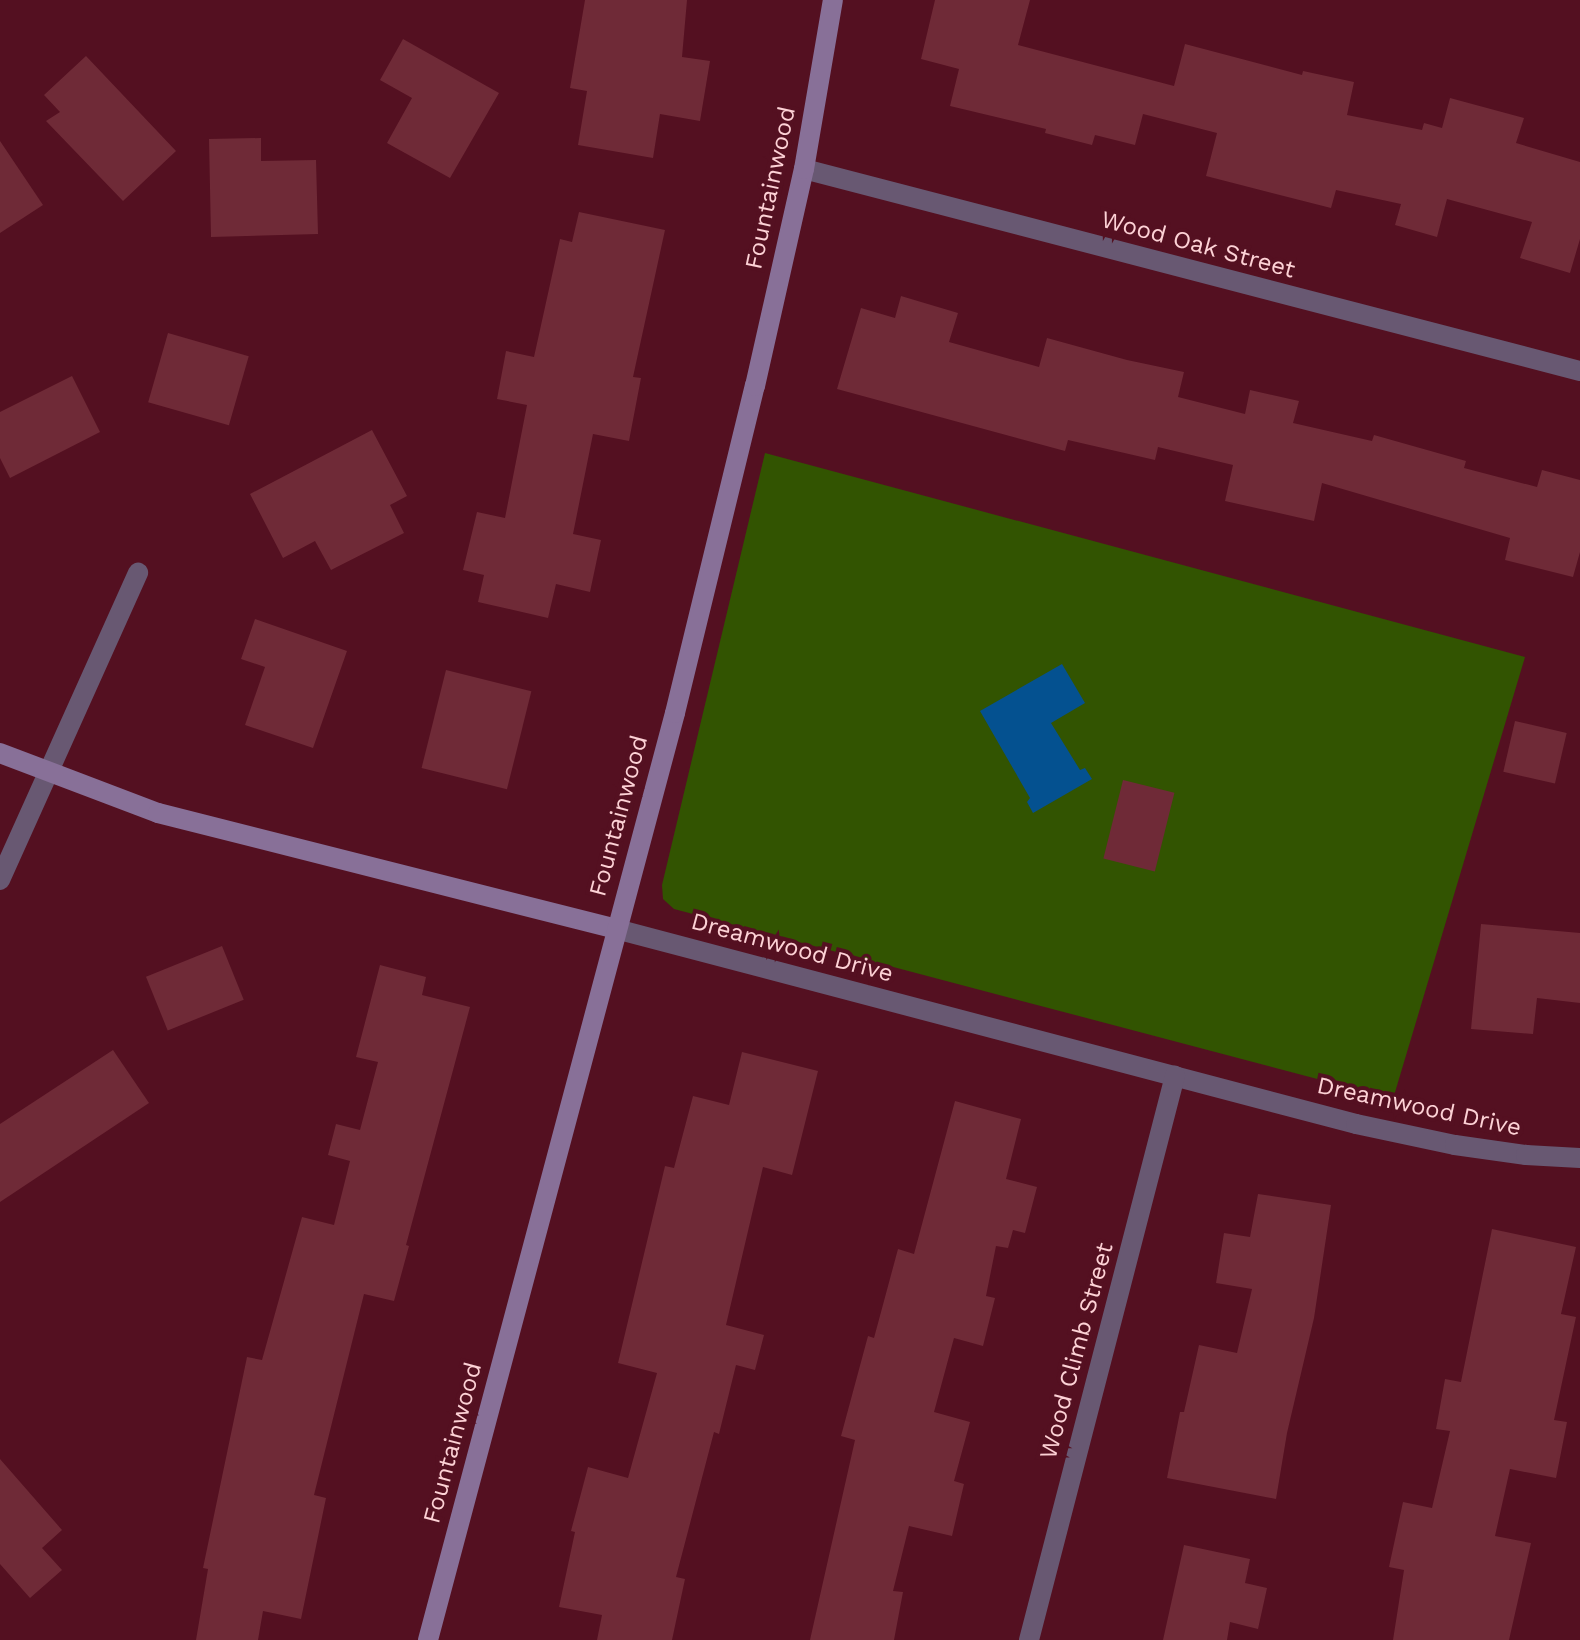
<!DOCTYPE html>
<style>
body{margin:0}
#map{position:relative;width:1580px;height:1640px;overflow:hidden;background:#541021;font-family:"Work Sans",sans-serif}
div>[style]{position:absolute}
.green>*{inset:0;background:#325401}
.water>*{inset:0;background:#045190}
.building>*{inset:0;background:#6f2a37;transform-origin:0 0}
.street>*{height:20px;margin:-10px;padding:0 10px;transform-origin:10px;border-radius:10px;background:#685872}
.secondary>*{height:20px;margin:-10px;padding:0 10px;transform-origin:10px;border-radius:10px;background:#887098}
span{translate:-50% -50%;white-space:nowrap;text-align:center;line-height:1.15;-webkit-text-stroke:8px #541021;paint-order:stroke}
.street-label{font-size:24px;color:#fdd2d6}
</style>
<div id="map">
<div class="green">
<div style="clip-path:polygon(765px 453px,1525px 657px,1393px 1099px,674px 909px,663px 899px,662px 885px)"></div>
</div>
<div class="water">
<div style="clip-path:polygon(1062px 664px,1085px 703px,1051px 723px,1080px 770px,1085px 768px,1092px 779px,1033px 813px,1027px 802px,1030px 798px,980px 711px)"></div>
</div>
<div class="building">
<div style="clip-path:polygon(585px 0,687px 0,682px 57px,710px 61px,700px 121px,660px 114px,653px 158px,578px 145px,587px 91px,570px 88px)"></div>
<div style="clip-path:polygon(935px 0,1030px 0,1018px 45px,1174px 86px,1185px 44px,1302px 75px,1303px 71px,1354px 82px,1347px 115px,1422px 130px,1424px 123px,1442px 128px,1450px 98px,1524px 118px,1516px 143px,1580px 162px,1580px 239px,1570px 273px,1520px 258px,1532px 222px,1447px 199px,1437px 237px,1395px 225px,1401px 204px,1336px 190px,1331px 208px,1206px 176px,1217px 133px,1143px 114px,1135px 145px,1095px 135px,1092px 145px,1045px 133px,1046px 129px,950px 106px,959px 69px,921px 59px)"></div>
<div style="clip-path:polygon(403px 39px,499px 93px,450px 178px,387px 143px,412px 98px,380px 80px)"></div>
<div style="clip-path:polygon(86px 56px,176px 151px,123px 201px,46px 121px,60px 112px,44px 95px)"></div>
<div style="clip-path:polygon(261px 138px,261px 161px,316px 160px,318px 234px,211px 237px,209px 139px)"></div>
<div style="clip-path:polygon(0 141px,43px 205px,0 233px)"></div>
<div style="clip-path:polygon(579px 212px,665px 230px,633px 377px,641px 378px,629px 441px,593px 434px,573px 534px,601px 540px,590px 592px,556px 584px,548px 618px,478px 602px,484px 575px,463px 570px,477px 512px,505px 518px,527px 405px,497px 399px,506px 351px,534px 357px,560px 239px,572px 242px)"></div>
<div style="clip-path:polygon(901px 296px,958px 313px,949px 342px,1039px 367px,1047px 338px,1127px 360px,1184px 372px,1178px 397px,1245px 414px,1250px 390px,1299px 401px,1293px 423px,1372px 441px,1374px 435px,1466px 461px,1464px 468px,1537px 487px,1542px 470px,1580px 480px,1580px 552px,1573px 577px,1505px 560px,1510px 538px,1322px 483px,1314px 521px,1225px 501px,1233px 465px,1158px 447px,1155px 460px,1068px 440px,1065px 451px,837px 389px,861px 308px,895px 318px)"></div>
<div style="left:168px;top:333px;width:84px;height:72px;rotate:16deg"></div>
<div style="clip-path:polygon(72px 376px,100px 432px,10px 478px,0 458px,0 412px)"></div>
<div style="clip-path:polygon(372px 430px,407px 496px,390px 505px,404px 533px,331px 570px,315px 541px,283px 558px,250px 494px)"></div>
<div style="clip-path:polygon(255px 619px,347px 651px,313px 748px,245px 725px,265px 667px,241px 659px)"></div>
<div style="left:446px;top:670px;width:88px;height:101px;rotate:14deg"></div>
<div style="left:1515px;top:721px;width:53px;height:52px;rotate:13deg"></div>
<div style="left:1123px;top:780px;width:53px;height:81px;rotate:14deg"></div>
<div style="clip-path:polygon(1481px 924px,1580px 933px,1580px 1003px,1537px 998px,1533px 1034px,1471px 1029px)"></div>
<div style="left:222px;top:946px;width:58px;height:82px;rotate:68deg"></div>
<div style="clip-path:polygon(380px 965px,426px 977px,422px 995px,470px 1007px,406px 1245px,409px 1246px,394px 1301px,364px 1294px,314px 1495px,326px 1498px,301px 1619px,263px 1611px,258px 1640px,196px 1640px,208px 1569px,203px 1568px,247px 1357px,262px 1360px,302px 1217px,334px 1225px,350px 1161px,328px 1155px,336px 1124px,360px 1130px,378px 1062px,356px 1057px)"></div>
<div style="clip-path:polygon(113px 1050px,149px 1103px,0 1202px,0 1124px)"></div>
<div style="clip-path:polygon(742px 1052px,818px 1071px,792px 1175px,763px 1167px,726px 1325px,764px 1335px,755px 1370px,736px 1365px,719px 1434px,714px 1432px,676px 1577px,685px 1579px,672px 1640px,597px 1640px,602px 1615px,559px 1607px,575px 1532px,571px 1531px,588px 1467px,628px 1478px,657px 1373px,618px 1363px,665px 1166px,674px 1168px,693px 1096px,729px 1105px)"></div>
<div style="clip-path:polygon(955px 1101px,1021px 1119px,1006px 1179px,1037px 1187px,1025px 1233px,1013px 1230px,1008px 1248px,996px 1246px,986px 1296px,995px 1298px,983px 1346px,954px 1338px,934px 1412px,970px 1422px,954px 1481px,964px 1484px,952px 1536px,909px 1526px,893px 1591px,903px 1592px,894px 1640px,810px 1640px,855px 1440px,841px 1436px,868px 1336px,874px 1338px,898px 1249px,914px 1254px)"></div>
<div style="clip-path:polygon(1258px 1194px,1331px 1205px,1314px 1318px,1287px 1433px,1276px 1499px,1167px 1478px,1180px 1412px,1184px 1412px,1199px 1345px,1237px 1353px,1252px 1289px,1216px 1283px,1224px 1233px,1250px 1237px)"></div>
<div style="clip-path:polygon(1492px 1229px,1576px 1247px,1561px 1314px,1576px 1317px,1554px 1420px,1567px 1422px,1556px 1478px,1510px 1469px,1495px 1536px,1531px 1543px,1509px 1640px,1393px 1640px,1404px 1570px,1389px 1567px,1403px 1502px,1432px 1508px,1450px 1431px,1436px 1429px,1445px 1379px,1461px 1382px)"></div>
<div style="clip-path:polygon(0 1459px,62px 1530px,42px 1548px,62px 1570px,30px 1598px,0 1564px)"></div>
<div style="clip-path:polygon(1184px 1545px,1250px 1559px,1245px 1583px,1267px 1588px,1258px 1629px,1230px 1622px,1227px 1640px,1163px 1640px)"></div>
</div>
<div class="street">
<div style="left:804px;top:169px;width:802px;rotate:14.59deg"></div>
<div style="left:0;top:880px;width:337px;rotate:-65.8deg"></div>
<div style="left:616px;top:929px;width:765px;rotate:14.76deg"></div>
<div style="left:1356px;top:1124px;width:101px;rotate:12deg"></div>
<div style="left:1455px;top:1145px;width:72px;rotate:8deg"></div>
<div style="left:1526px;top:1155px;width:54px;rotate:3.2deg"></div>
<div style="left:1029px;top:1640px;width:583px;rotate:-75.49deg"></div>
</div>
<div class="secondary">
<div style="left:0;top:753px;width:169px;rotate:20.8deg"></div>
<div style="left:158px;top:813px;width:472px;rotate:14.2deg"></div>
<div style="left:428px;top:1640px;width:959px;rotate:-75.08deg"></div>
<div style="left:675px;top:713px;width:337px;rotate:-76.3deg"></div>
<div style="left:755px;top:386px;width:222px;rotate:-77.3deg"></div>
<div style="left:804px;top:169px;width:171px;rotate:-80.3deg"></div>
</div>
<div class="street-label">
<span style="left:771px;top:188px;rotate:-78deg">Fountainwood</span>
<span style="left:1198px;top:245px;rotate:15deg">Wood Oak Street</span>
<span style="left:619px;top:816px;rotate:-75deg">Fountainwood</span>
<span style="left:792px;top:948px;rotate:15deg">Dreamwood Drive</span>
<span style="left:1419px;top:1107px;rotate:12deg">Dreamwood Drive</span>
<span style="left:1077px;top:1351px;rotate:-75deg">Wood Climb Street</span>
<span style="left:453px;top:1443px;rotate:-75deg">Fountainwood</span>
</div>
</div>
